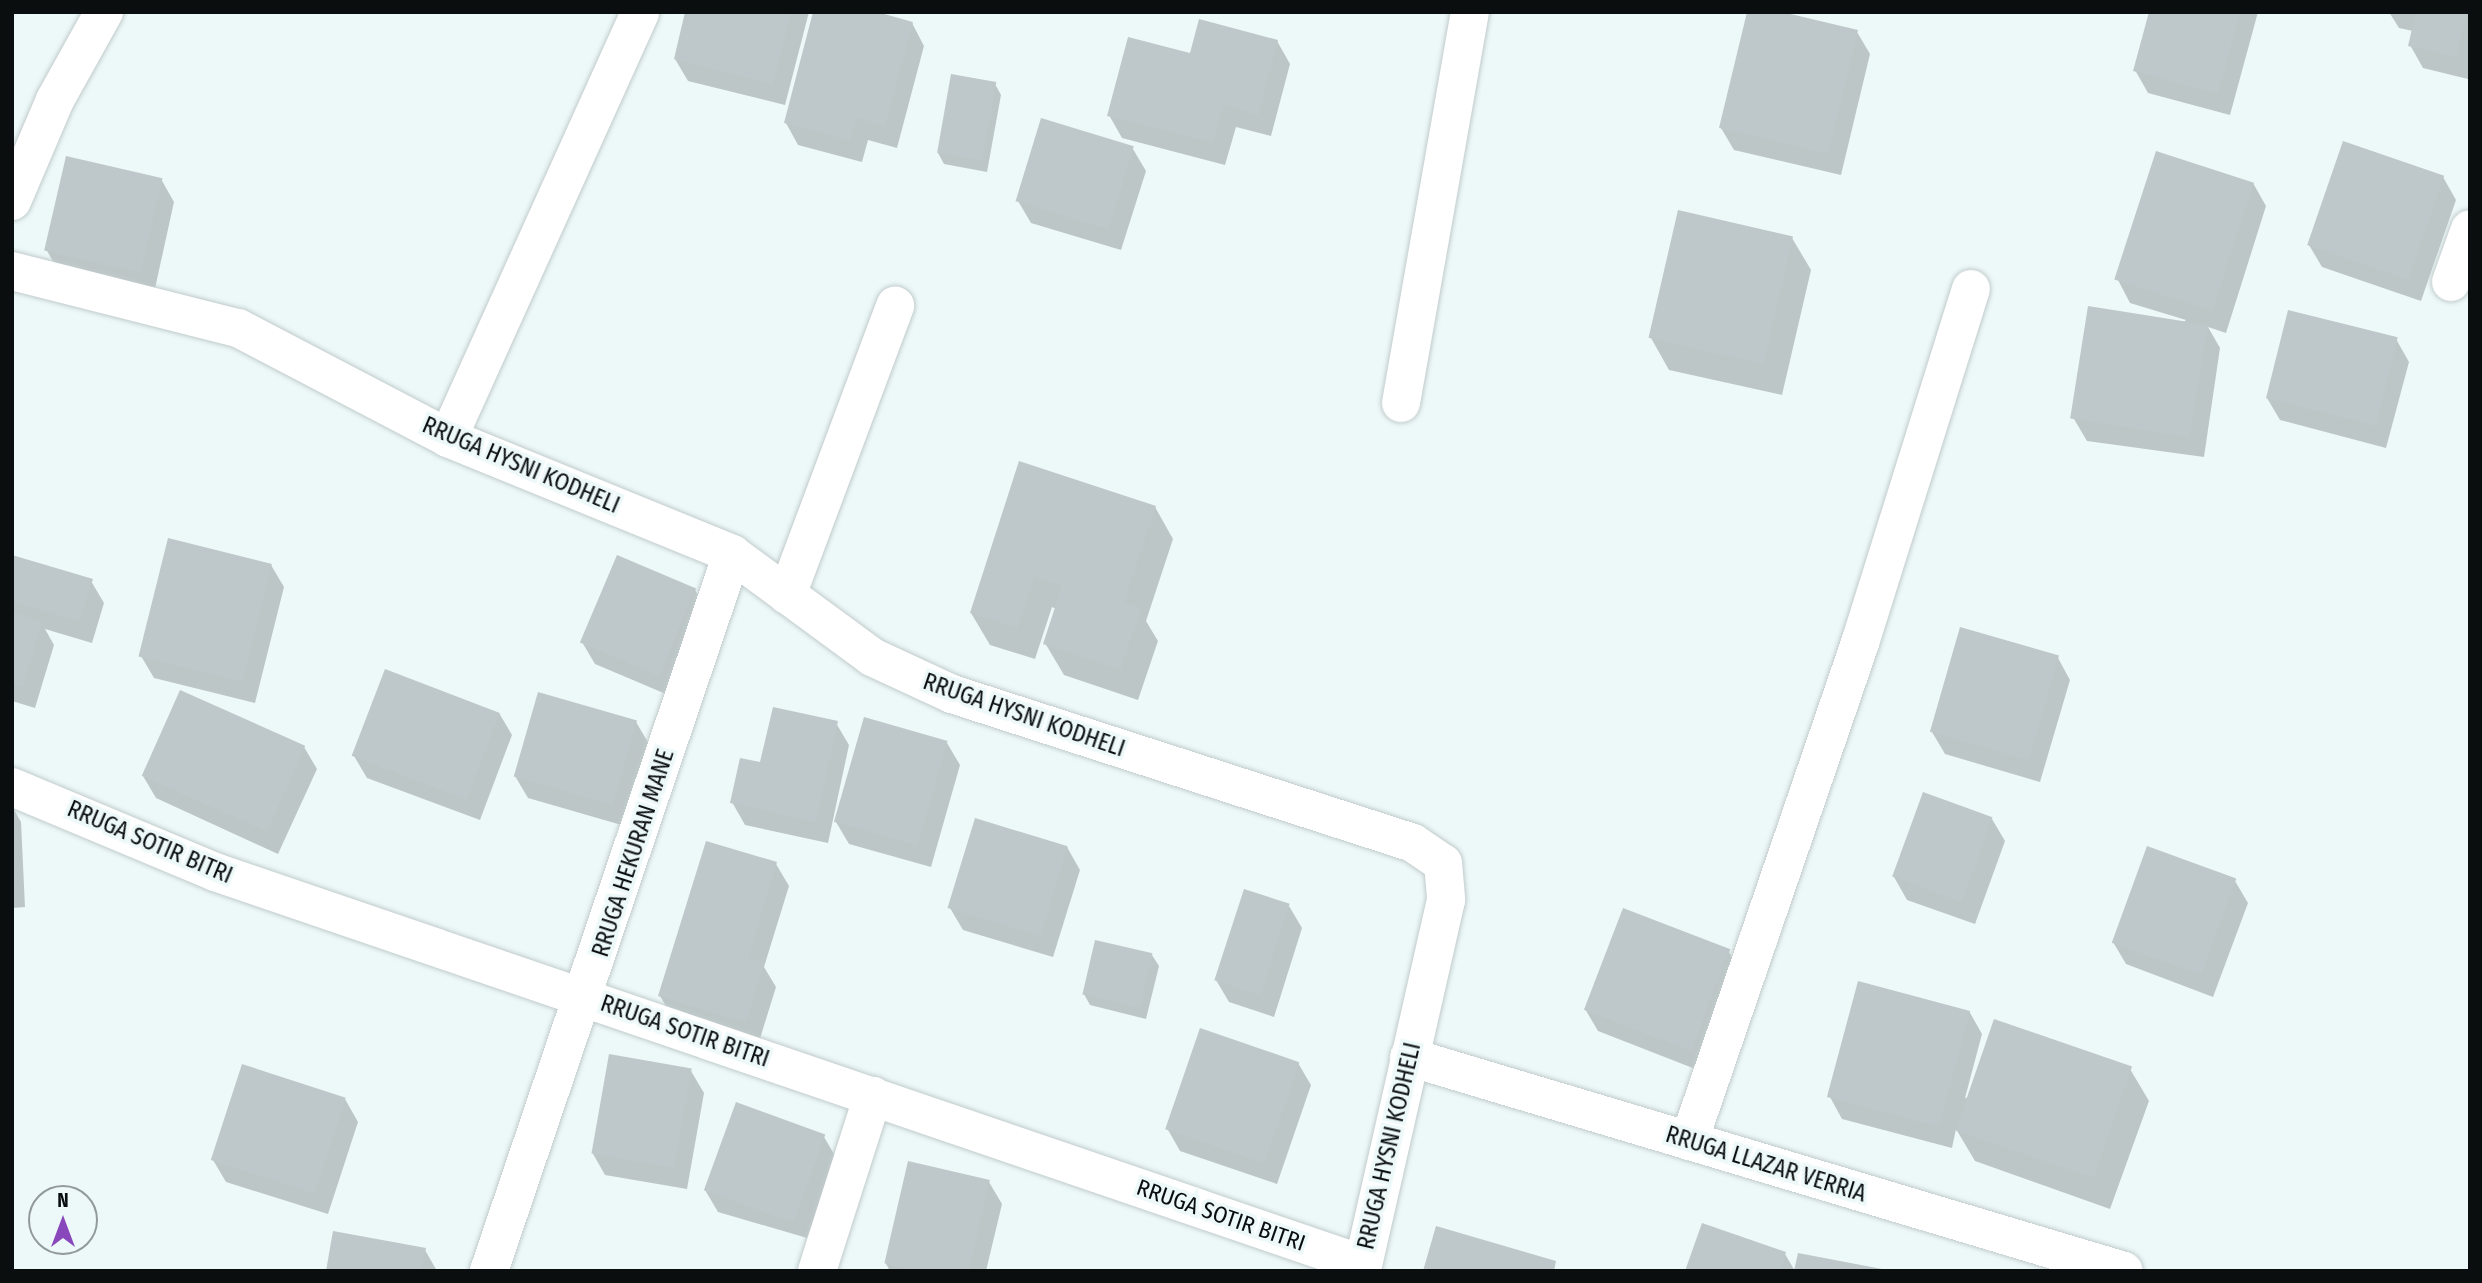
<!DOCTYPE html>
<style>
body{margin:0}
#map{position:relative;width:2482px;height:1283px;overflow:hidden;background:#edf8f8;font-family:"Fira Sans Condensed",sans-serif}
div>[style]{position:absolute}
.shadow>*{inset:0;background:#0003}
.building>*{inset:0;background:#bec7ca;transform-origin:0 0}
.roads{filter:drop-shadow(0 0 2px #c1cbcb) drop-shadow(0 0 2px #c1cbcb)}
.minor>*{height:38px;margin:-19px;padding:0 19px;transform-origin:19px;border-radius:19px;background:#fff}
span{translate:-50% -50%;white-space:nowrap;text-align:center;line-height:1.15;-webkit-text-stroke:7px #edf8f8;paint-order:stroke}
.street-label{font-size:23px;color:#0a0e0e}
.frame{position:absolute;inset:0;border:14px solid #0a0e0e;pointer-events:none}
.north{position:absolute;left:28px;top:1185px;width:70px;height:70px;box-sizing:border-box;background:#edf8f8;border:2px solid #929a9a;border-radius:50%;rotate:0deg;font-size:19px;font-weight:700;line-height:28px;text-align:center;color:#0a0e0e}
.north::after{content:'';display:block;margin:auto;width:24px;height:32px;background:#8947bc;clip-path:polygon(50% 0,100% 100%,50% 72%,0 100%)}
</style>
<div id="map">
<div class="shadow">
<div style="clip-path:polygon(687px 12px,809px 12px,785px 105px,688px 81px,675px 59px)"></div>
<div style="clip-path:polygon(2151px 12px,2258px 12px,2230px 115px,2148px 93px,2135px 70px)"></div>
<div style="clip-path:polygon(2389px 12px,2470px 12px,2468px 79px,2423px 68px,2410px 45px,2413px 31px,2399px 28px)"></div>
<div style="clip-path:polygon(912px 23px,924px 46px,897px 148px,868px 140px,862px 162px,798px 145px,786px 123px)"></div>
<div style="clip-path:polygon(1857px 32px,1870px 54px,1841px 175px,1734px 150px,1721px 128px)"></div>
<div style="clip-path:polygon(1277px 41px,1290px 64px,1271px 136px,1236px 127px,1225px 165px,1122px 138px,1109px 115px,1191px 55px)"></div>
<div style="clip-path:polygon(995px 84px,1001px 95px,987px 172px,944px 164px,938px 153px)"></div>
<div style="clip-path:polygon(1133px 149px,1146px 171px,1121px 250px,1031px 223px,1018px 201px)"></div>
<div style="clip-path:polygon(2443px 177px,2456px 200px,2421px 301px,2322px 267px,2309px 245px)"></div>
<div style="clip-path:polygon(161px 179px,174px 202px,154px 293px,59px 272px,46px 249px)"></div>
<div style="clip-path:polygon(2253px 183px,2266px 206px,2226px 333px,2208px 327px,2220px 348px,2204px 457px,2087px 441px,2074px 419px,2186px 320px,2130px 303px,2118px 280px)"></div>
<div style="clip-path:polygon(1792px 238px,1811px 270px,1782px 395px,1669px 370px,1651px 338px)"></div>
<div style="clip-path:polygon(2396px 339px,2409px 362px,2386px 448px,2280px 420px,2267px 398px)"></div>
<div style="clip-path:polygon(1155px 507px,1173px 539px,1146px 621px,1158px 641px,1138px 700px,1064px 675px,1045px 643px,1056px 609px,1052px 607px,1035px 659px,990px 645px,971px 613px)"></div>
<div style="clip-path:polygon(12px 557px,91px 581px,104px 603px,92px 643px,45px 629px,54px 645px,35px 708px,12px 701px)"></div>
<div style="clip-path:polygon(271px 565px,284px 587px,255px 703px,154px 678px,141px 656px)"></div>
<div style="clip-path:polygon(695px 590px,708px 613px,673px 697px,595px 664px,582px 642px)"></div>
<div style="clip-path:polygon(2058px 658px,2070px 680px,2040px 782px,1945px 754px,1932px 732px)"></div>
<div style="clip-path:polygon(499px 713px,512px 735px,480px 820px,367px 778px,354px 756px)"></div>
<div style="clip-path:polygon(636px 722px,649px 744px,625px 826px,528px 798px,515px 776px)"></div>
<div style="clip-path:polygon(836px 723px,849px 745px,828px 843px,745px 825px,732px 802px,762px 765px)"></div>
<div style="clip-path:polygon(947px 743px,960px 765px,931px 867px,849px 844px,836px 822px)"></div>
<div style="clip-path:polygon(304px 747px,317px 769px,278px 854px,156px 798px,143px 776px)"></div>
<div style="clip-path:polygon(12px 806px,21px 822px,25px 907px,12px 908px)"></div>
<div style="clip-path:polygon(1992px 819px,2005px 841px,1975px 924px,1907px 900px,1894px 877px)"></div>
<div style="clip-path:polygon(1067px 847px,1080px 870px,1053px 957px,963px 930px,950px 908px)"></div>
<div style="clip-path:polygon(776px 864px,789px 886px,764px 967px,776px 987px,758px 1045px,673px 1018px,660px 996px)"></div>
<div style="clip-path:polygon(2235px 881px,2248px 903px,2213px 997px,2126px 964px,2113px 942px)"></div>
<div style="clip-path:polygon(1289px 906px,1302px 928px,1274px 1017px,1229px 1002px,1216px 980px)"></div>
<div style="clip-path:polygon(1729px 952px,1742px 974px,1703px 1072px,1598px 1031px,1585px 1009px)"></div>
<div style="clip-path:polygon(1152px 955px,1159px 966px,1146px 1019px,1090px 1005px,1084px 994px)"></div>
<div style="clip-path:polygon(1969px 1011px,1982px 1034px,1965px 1098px,2130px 1069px,2149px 1101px,2110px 1209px,1975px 1161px,1956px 1129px,1952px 1148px,1842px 1119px,1830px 1097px)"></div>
<div style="clip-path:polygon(1298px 1063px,1311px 1085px,1277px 1184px,1180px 1151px,1167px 1128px)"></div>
<div style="clip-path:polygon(691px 1071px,704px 1093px,687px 1189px,605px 1175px,592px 1152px)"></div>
<div style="clip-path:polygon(345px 1099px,358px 1122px,328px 1214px,226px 1182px,213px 1160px)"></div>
<div style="clip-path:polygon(824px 1137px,837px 1159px,807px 1238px,718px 1212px,705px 1190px)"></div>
<div style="clip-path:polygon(989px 1182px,1002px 1204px,986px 1271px,890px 1271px,885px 1262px)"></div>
<div style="clip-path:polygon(425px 1250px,437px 1271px,327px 1271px)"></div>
<div style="clip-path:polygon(1785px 1254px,1795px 1271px,1687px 1271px)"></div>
</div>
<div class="building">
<div style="clip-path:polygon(685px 12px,791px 12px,773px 84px,674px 59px)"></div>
<div style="clip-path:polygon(813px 12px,877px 12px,913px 22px,885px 126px,856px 118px,850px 141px,784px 123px)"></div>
<div style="clip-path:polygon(1747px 12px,1782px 12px,1858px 30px,1828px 154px,1719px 128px)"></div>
<div style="clip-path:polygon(2149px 12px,2240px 12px,2218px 94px,2133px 71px)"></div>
<div style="clip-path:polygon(2416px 12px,2467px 12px,2456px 57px,2408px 46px)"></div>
<div style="clip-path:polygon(1199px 19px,1278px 40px,1258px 115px,1223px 105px,1213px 143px,1107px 116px,1128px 37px,1190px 53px)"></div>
<div style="left:951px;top:74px;width:46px;height:80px;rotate:10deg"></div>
<div style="left:1041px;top:118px;width:97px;height:87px;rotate:17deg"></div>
<div style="left:2343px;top:141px;width:107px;height:110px;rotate:19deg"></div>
<div style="left:2156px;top:151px;width:103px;height:135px;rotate:18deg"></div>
<div style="left:66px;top:156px;width:99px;height:97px;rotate:13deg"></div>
<div style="left:1678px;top:210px;width:118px;height:131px;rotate:13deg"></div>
<div style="left:2088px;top:306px;width:121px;height:114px;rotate:9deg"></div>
<div style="left:2288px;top:310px;width:113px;height:91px;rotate:14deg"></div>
<div style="clip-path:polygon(1019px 461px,1156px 506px,1124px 602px,1141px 608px,1120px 670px,1043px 644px,1062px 586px,1034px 577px,1017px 628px,970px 613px)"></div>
<div style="left:168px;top:538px;width:107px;height:122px;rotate:14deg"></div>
<div style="clip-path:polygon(12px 555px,93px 579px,79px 622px,12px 601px)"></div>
<div style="left:617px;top:555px;width:86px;height:95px;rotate:23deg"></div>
<div style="clip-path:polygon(12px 612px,42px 621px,23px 687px,12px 684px)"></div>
<div style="left:1960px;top:627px;width:103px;height:109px;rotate:16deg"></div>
<div style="left:385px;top:669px;width:123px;height:93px;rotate:21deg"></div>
<div style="left:180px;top:690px;width:137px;height:94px;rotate:24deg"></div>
<div style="left:538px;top:692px;width:103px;height:88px;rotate:16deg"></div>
<div style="clip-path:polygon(773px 707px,838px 721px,816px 822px,730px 803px,740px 758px,760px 762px)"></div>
<div style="left:864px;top:717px;width:87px;height:109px;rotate:16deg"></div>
<div style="left:1923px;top:792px;width:74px;height:90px;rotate:20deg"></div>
<div style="left:975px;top:818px;width:97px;height:94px;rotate:17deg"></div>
<div style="clip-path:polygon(706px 841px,777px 862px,748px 958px,764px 963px,746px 1023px,658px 996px)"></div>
<div style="left:2147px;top:846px;width:95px;height:103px;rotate:20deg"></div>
<div style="left:1244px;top:889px;width:48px;height:96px;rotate:18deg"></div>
<div style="left:1623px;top:908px;width:115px;height:109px;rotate:21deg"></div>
<div style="left:1095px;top:940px;width:59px;height:56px;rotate:13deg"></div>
<div style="left:1858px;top:981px;width:116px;height:120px;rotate:15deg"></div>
<div style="left:1994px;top:1019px;width:146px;height:118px;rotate:19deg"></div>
<div style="left:1200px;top:1028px;width:105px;height:107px;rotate:19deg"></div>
<div style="left:609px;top:1054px;width:84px;height:101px;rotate:10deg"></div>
<div style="left:242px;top:1064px;width:109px;height:101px;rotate:18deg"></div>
<div style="left:736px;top:1102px;width:95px;height:94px;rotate:20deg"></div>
<div style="left:908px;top:1161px;width:84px;height:105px;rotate:13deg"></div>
<div style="clip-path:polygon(1702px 1223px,1786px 1252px,1780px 1271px,1685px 1271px)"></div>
<div style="clip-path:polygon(1436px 1226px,1556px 1261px,1554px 1271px,1423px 1271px)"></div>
<div style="clip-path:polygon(333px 1231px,426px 1248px,421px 1271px,326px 1271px)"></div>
<div style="clip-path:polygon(1798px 1253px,1882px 1269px,1882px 1271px,1794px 1271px)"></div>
</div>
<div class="roads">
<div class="minor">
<div style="left:12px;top:201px;width:110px;rotate:-66.9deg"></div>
<div style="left:55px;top:100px;width:101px;rotate:-60.9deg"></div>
<div style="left:12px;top:271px;width:233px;rotate:14.2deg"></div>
<div style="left:238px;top:328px;width:237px;rotate:27.6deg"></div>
<div style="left:448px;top:438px;width:307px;rotate:22.2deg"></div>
<div style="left:732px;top:554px;width:174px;rotate:36.3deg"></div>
<div style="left:872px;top:657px;width:88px;rotate:24.8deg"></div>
<div style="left:952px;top:694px;width:484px;rotate:17.9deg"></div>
<div style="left:1413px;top:843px;width:36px;rotate:34deg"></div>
<div style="left:1443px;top:863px;width:37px;rotate:85deg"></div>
<div style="left:1446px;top:900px;width:380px;rotate:102.8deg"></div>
<div style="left:2451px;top:282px;width:56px;rotate:-70.3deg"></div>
<div style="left:1401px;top:403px;width:397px;rotate:-80deg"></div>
<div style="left:448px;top:438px;width:467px;rotate:-65.7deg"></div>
<div style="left:787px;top:595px;width:309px;rotate:-69.5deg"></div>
<div style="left:12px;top:787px;width:220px;rotate:22.7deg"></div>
<div style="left:215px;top:872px;width:1212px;rotate:18.87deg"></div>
<div style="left:1409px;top:1057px;width:746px;rotate:16.66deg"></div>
<div style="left:1689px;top:1141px;width:527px;rotate:-71.05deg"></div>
<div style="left:1860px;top:643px;width:371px;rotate:-72.6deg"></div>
<div style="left:489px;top:1271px;width:757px;rotate:-71.28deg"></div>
<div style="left:817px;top:1271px;width:184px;rotate:-72.3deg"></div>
</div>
</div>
<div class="street-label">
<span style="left:521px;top:465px;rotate:23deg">RRUGA HYSNI KODHELI</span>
<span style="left:1024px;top:715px;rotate:19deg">RRUGA HYSNI KODHELI</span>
<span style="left:150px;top:842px;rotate:23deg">RRUGA SOTIR BITRI</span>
<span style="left:633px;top:853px;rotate:-72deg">RRUGA HEKURAN MANE</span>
<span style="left:685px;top:1031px;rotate:19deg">RRUGA SOTIR BITRI</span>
<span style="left:1389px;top:1146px;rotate:-77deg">RRUGA HYSNI KODHELI</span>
<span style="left:1766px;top:1164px;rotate:17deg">RRUGA LLAZAR VERRIA</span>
<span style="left:1221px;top:1215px;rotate:19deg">RRUGA SOTIR BITRI</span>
</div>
<div class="frame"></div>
<div class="north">N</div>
</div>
